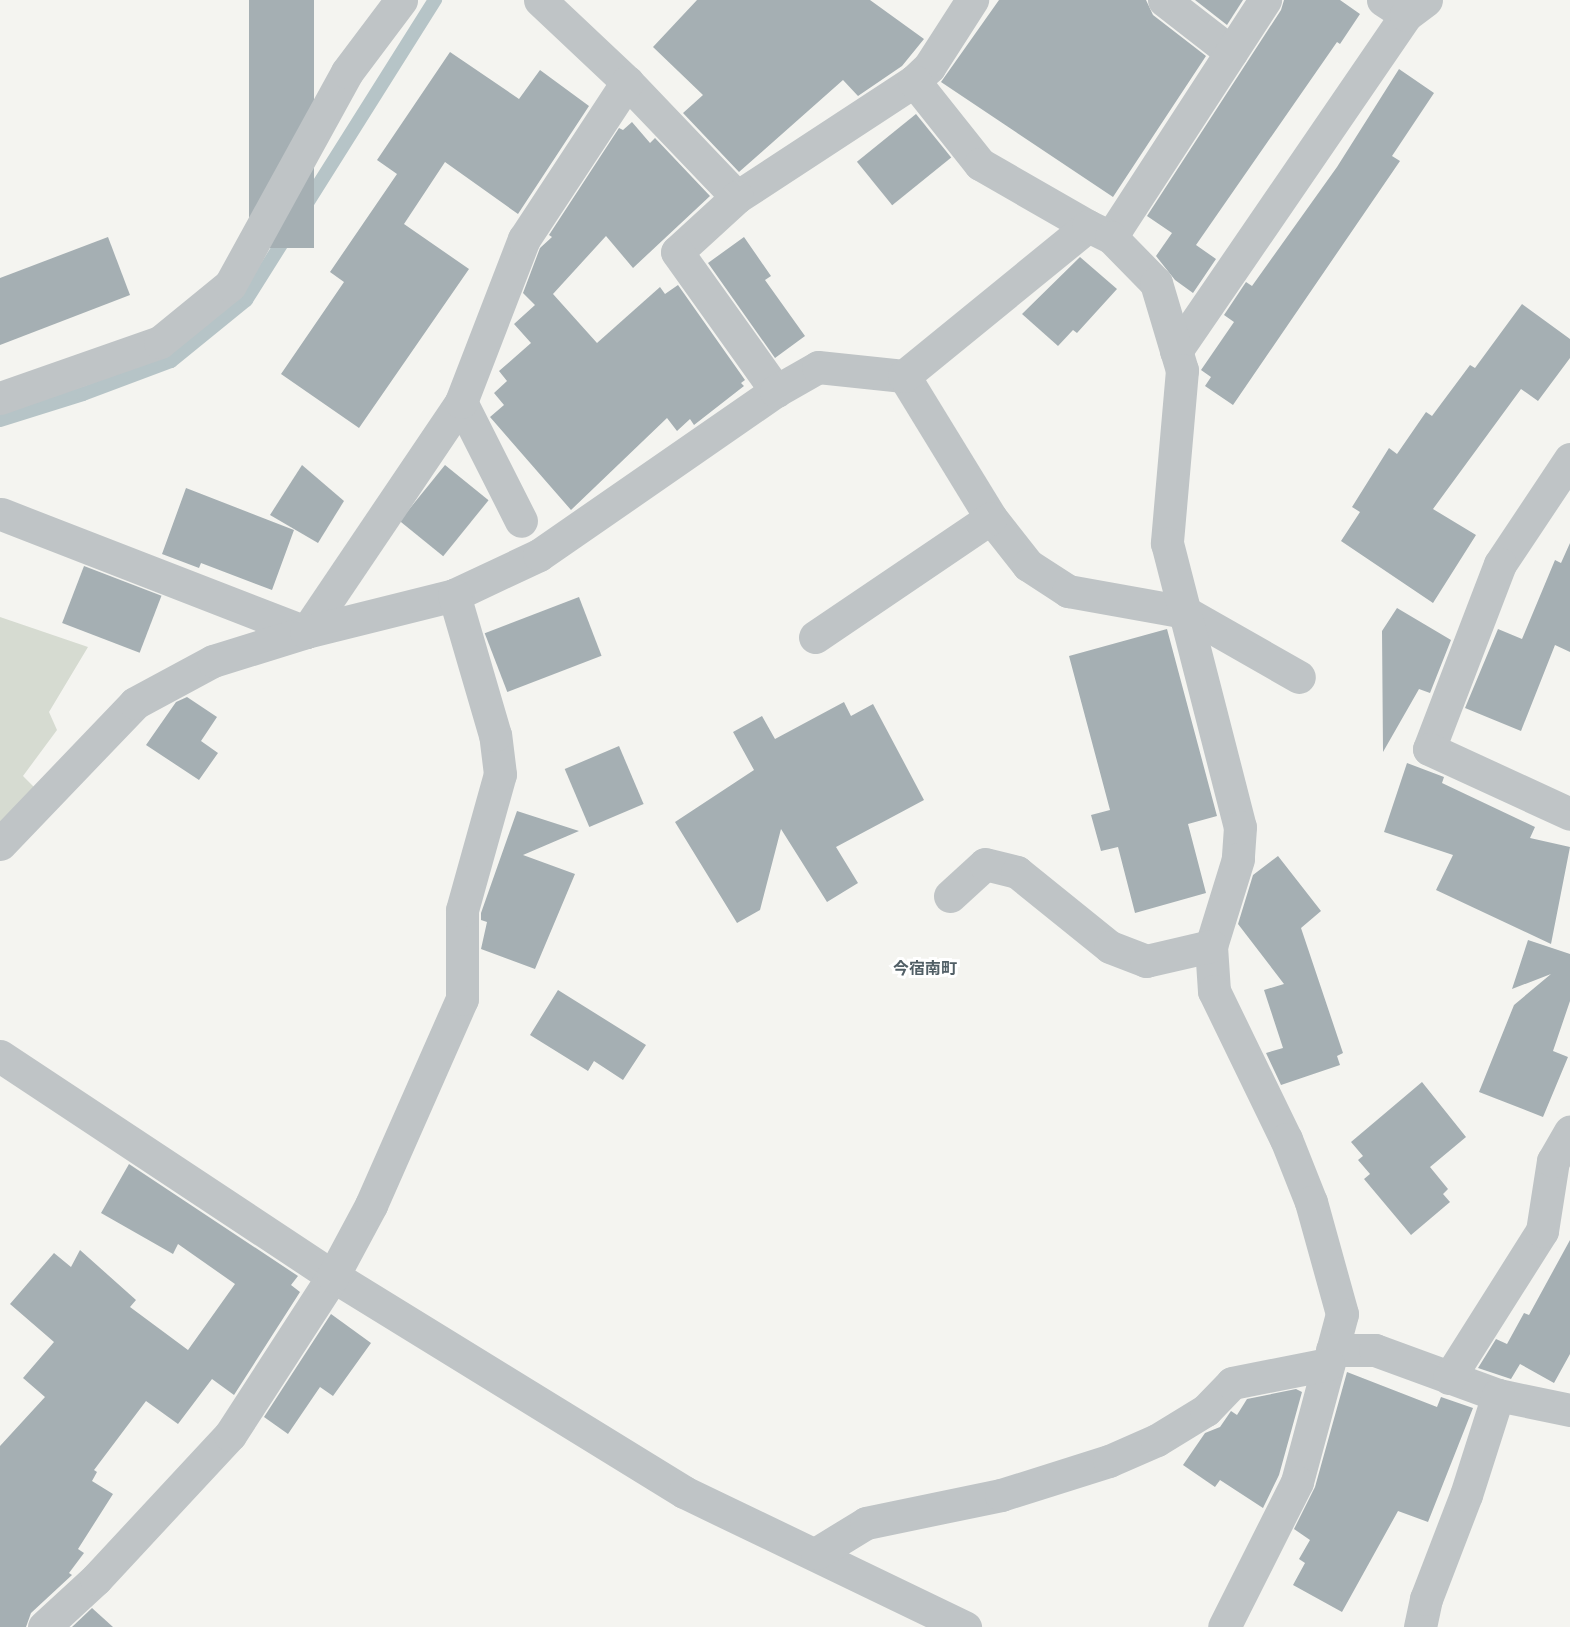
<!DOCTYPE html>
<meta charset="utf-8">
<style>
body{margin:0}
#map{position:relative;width:1570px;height:1627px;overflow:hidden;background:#f4f4f0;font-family:"Public Sans","Noto Sans JP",sans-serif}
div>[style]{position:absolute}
.green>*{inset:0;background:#d6dbd1}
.stream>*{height:14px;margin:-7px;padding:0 7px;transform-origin:7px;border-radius:7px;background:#b6c4c7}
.building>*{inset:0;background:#a5afb3;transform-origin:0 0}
.minor>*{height:33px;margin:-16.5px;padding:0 16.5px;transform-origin:16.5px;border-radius:16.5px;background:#bfc4c6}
span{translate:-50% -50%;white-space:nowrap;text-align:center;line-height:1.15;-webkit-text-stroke:6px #fff;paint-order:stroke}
.neighbourhood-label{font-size:16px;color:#515f66;font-weight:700}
</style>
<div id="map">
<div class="green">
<div style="clip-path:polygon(0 617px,88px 647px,49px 712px,57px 730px,23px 776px,35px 788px,0 823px)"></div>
</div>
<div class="stream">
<div style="left:0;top:420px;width:87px;rotate:-17.4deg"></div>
<div style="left:83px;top:394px;width:94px;rotate:-20.6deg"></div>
<div style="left:171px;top:361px;width:97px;rotate:-39.1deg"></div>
<div style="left:246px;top:300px;width:355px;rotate:-57.8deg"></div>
</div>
<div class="building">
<div style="left:249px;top:0;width:65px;height:248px"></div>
<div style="clip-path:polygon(697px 0,870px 0,924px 39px,902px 66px,858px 96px,843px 80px,739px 172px,683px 113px,703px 95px,653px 47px)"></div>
<div style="clip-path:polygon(999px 0,1146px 0,1153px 15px,1206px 56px,1113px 197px,941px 82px)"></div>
<div style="clip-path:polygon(1195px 0,1243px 0,1227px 25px)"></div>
<div style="clip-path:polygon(1284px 0,1340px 0,1360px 14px,1340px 44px,1337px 42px,1196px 245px,1216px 259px,1193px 293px,1175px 280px,1156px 256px,1172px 233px,1147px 216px,1281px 10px)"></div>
<div style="clip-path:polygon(450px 52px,519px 99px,540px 70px,589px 106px,518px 214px,445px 162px,404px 224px,469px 269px,359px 428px,281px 374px,344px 282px,330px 272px,397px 174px,377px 160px)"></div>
<div style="clip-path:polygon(1399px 69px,1434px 93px,1392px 156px,1400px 161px,1233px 405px,1205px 386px,1211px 377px,1201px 370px,1234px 322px,1224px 315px,1246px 282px,1252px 286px,1337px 167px)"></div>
<div style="left:916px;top:114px;width:56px;height:76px;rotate:51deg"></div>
<div style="clip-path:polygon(632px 122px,650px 143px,655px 138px,710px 196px,633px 268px,606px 236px,553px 294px,597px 343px,660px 287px,665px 294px,678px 285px,745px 380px,741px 383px,744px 386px,694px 425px,690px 419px,677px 431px,667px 418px,571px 510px,490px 417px,504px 405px,494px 393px,507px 381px,499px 371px,531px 343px,514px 324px,535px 305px,523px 293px,540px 248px,552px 237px,549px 235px,619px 128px,623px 130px)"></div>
<div style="clip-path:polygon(108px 237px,130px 295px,0 345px,0 278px)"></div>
<div style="clip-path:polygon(744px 237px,771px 276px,765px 280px,805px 336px,775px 358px,708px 263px)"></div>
<div style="clip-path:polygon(1080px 257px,1117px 289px,1077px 333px,1073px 330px,1058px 346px,1022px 314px)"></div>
<div style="clip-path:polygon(1522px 304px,1570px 339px,1570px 358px,1538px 401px,1521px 389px,1433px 509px,1476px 535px,1433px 603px,1341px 541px,1360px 512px,1352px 507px,1389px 448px,1397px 454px,1426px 412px,1432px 416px,1470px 365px,1475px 368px)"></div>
<div style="clip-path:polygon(302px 465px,344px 501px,318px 543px,270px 515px)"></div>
<div style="left:445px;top:465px;width:56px;height:72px;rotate:39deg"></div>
<div style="clip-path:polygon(186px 488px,294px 530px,272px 590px,201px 563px,199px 568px,162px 554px)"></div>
<div style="clip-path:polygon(1570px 543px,1570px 652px,1555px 645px,1521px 731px,1465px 708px,1498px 629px,1522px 639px,1555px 560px,1561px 563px)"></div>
<div style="left:84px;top:566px;width:83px;height:61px;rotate:21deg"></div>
<div style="left:579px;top:597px;width:63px;height:101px;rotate:69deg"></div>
<div style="clip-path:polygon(1397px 608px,1451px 640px,1430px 693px,1419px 689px,1383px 752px,1382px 631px)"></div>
<div style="clip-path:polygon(1167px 629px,1217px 816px,1188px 824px,1206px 893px,1135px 913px,1118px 847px,1101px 851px,1091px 815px,1110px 810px,1069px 656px)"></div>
<div style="clip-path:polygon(187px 697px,217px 717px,201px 741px,218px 753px,199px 780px,146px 745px,176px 702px)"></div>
<div style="clip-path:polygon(844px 702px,851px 716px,873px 704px,924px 800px,836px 847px,858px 883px,827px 902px,781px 829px,760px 910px,737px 923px,675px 822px,754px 770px,733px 732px,762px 716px,775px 739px)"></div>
<div style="left:619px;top:746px;width:63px;height:59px;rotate:67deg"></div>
<div style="clip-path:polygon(1407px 763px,1444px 777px,1442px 783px,1535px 827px,1530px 838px,1570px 847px,1551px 944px,1436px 890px,1453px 855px,1384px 832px)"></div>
<div style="clip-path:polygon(517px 811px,579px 831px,523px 855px,575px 874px,535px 969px,481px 949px,487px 922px,481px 920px,481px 913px)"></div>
<div style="clip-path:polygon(1278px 856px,1321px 911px,1301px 928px,1343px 1053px,1337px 1056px,1340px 1065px,1281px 1085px,1266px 1053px,1283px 1048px,1264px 990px,1284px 984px,1238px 924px,1253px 875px)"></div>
<div style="clip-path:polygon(1528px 940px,1570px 954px,1570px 1001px,1553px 1051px,1568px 1057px,1543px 1117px,1479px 1092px,1514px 1005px,1551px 974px,1512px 989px)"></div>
<div style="clip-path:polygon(558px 990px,646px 1045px,623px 1080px,594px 1061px,588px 1071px,530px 1035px)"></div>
<div style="clip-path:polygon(1422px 1082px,1466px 1137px,1430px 1167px,1448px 1189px,1443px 1194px,1450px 1202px,1411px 1235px,1364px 1179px,1370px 1174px,1358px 1160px,1363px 1156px,1351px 1142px)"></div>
<div style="clip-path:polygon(129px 1164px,298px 1276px,291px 1285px,300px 1292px,234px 1395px,212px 1379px,178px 1424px,146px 1401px,94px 1470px,97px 1472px,92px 1481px,113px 1494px,78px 1549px,84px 1553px,69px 1573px,72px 1575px,31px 1613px,26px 1627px,0 1627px,0 1446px,45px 1397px,23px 1378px,54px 1342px,10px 1304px,54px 1253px,71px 1267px,80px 1250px,136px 1300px,130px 1307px,188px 1350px,235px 1284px,178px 1244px,173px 1254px,101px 1213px)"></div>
<div style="clip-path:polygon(1570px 1240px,1570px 1354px,1554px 1383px,1520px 1364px,1511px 1379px,1478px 1368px,1496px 1339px,1507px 1344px,1524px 1313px,1529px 1315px)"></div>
<div style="clip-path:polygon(331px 1314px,371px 1343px,333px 1396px,320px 1387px,288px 1434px,264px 1417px)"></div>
<div style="clip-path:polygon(1347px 1372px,1437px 1407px,1441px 1397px,1473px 1408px,1428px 1522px,1398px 1511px,1342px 1612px,1293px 1585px,1305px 1563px,1299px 1559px,1310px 1540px,1294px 1529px,1315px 1487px)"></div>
<div style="clip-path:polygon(1296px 1389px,1302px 1392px,1279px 1475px,1263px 1508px,1220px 1480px,1215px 1487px,1183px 1465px,1205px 1433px,1220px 1427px,1231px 1411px,1237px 1415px,1247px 1399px)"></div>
<div style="clip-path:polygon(92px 1608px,113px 1627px,72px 1627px)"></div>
</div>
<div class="minor">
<div style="left:540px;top:0;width:120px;rotate:43.3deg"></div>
<div style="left:627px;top:82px;width:159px;rotate:46.3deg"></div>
<div style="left:737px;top:197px;width:212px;rotate:-33.2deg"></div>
<div style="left:914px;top:81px;width:21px;rotate:-43deg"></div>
<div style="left:929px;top:67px;width:80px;rotate:-57.3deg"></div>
<div style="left:1164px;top:0;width:85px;rotate:37.8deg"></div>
<div style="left:1383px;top:0;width:27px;rotate:33deg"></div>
<div style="left:914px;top:81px;width:106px;rotate:51.5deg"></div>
<div style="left:980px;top:164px;width:125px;rotate:29.9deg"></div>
<div style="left:737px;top:197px;width:81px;rotate:137.5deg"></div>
<div style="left:677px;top:252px;width:171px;rotate:54.5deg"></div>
<div style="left:1111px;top:237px;width:283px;rotate:-57deg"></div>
<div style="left:1176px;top:351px;width:407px;rotate:-55.6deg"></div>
<div style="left:1406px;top:15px;width:25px;rotate:-37deg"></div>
<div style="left:904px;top:376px;width:167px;rotate:58.5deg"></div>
<div style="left:991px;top:518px;width:60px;rotate:51.8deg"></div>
<div style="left:1028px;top:565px;width:48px;rotate:33deg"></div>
<div style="left:1068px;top:591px;width:119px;rotate:10.2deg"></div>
<div style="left:1185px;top:612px;width:131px;rotate:29.7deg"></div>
<div style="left:0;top:398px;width:170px;rotate:-19.3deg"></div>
<div style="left:160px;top:342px;width:90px;rotate:-39.2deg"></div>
<div style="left:230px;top:285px;width:243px;rotate:-61.2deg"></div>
<div style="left:347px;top:72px;width:90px;rotate:-53.1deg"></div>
<div style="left:461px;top:402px;width:133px;rotate:63.2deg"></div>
<div style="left:1570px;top:459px;width:126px;rotate:123.7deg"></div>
<div style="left:1500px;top:564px;width:198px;rotate:111deg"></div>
<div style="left:1429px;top:749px;width:155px;rotate:24.7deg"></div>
<div style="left:1px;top:514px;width:327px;rotate:21.2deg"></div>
<div style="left:306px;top:632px;width:277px;rotate:-56deg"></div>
<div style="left:461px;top:402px;width:175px;rotate:-68.9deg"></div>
<div style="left:524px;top:239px;width:188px;rotate:-56.7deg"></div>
<div style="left:815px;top:637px;width:212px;rotate:-34.1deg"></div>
<div style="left:0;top:844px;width:195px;rotate:-46.2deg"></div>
<div style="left:135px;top:703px;width:89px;rotate:-28.3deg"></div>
<div style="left:213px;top:661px;width:97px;rotate:-17.3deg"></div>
<div style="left:306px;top:632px;width:153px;rotate:-14deg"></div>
<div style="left:454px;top:595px;width:94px;rotate:-25.2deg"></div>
<div style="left:539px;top:555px;width:288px;rotate:-34.7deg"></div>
<div style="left:776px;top:391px;width:48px;rotate:-29.7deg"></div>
<div style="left:818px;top:367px;width:86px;rotate:6deg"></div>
<div style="left:904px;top:376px;width:237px;rotate:-39.2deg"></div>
<div style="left:1088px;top:226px;width:25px;rotate:26deg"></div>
<div style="left:1111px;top:237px;width:64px;rotate:45.6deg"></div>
<div style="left:1156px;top:283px;width:91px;rotate:73.4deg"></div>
<div style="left:1182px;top:370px;width:174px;rotate:95deg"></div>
<div style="left:1167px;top:543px;width:293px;rotate:75.6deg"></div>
<div style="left:1240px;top:827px;width:32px;rotate:94deg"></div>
<div style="left:1238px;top:859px;width:91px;rotate:107.2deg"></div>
<div style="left:1211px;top:946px;width:45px;rotate:86.2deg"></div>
<div style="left:1214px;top:991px;width:165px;rotate:64.1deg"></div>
<div style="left:1286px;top:1139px;width:68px;rotate:68.4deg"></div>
<div style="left:1311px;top:1202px;width:116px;rotate:74.5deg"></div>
<div style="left:1342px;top:1314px;width:174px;rotate:105deg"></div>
<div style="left:1297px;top:1482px;width:162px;rotate:116.7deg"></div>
<div style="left:950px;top:896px;width:47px;rotate:-42.4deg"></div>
<div style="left:985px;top:864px;width:33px;rotate:14deg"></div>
<div style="left:1017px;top:872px;width:119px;rotate:38.9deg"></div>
<div style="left:1110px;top:947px;width:39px;rotate:21deg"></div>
<div style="left:1146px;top:961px;width:67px;rotate:-13deg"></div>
<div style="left:0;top:1056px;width:399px;rotate:33.5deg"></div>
<div style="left:333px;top:1276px;width:412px;rotate:31.6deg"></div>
<div style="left:684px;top:1492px;width:312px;rotate:25.7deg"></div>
<div style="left:1332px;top:1350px;width:43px"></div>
<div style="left:1375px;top:1350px;width:131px;rotate:20.1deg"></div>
<div style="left:1498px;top:1395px;width:74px;rotate:11.8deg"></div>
<div style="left:1449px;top:1378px;width:174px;rotate:-57.7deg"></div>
<div style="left:1542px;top:1231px;width:71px;rotate:-81.1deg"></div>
<div style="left:1553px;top:1161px;width:34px;rotate:-60deg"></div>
<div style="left:817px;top:1553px;width:57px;rotate:-31.5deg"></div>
<div style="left:866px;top:1523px;width:138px;rotate:-11.7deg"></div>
<div style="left:1001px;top:1495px;width:113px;rotate:-17.5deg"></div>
<div style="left:1109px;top:1461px;width:52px;rotate:-23.6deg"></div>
<div style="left:1157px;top:1440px;width:57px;rotate:-31.5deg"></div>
<div style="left:1206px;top:1410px;width:37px;rotate:-46deg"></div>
<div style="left:1232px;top:1383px;width:98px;rotate:-11.2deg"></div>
<div style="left:44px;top:1627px;width:71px;rotate:-42.7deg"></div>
<div style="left:96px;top:1579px;width:197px;rotate:-47.1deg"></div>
<div style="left:230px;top:1435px;width:189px;rotate:-57.1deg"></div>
<div style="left:333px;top:1276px;width:81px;rotate:-61.8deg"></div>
<div style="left:371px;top:1205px;width:225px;rotate:-66.2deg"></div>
<div style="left:462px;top:999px;width:89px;rotate:-90deg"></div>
<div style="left:462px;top:910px;width:141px;rotate:-74.4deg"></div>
<div style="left:500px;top:774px;width:39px;rotate:-97deg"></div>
<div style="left:495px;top:735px;width:146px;rotate:-106.3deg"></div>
<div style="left:1420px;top:1627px;width:29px;rotate:-78deg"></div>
<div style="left:1426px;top:1599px;width:111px;rotate:-69deg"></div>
<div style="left:1466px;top:1495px;width:105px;rotate:-72.3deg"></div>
</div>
<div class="neighbourhood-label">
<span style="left:925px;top:969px">今宿南町</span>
</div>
</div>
